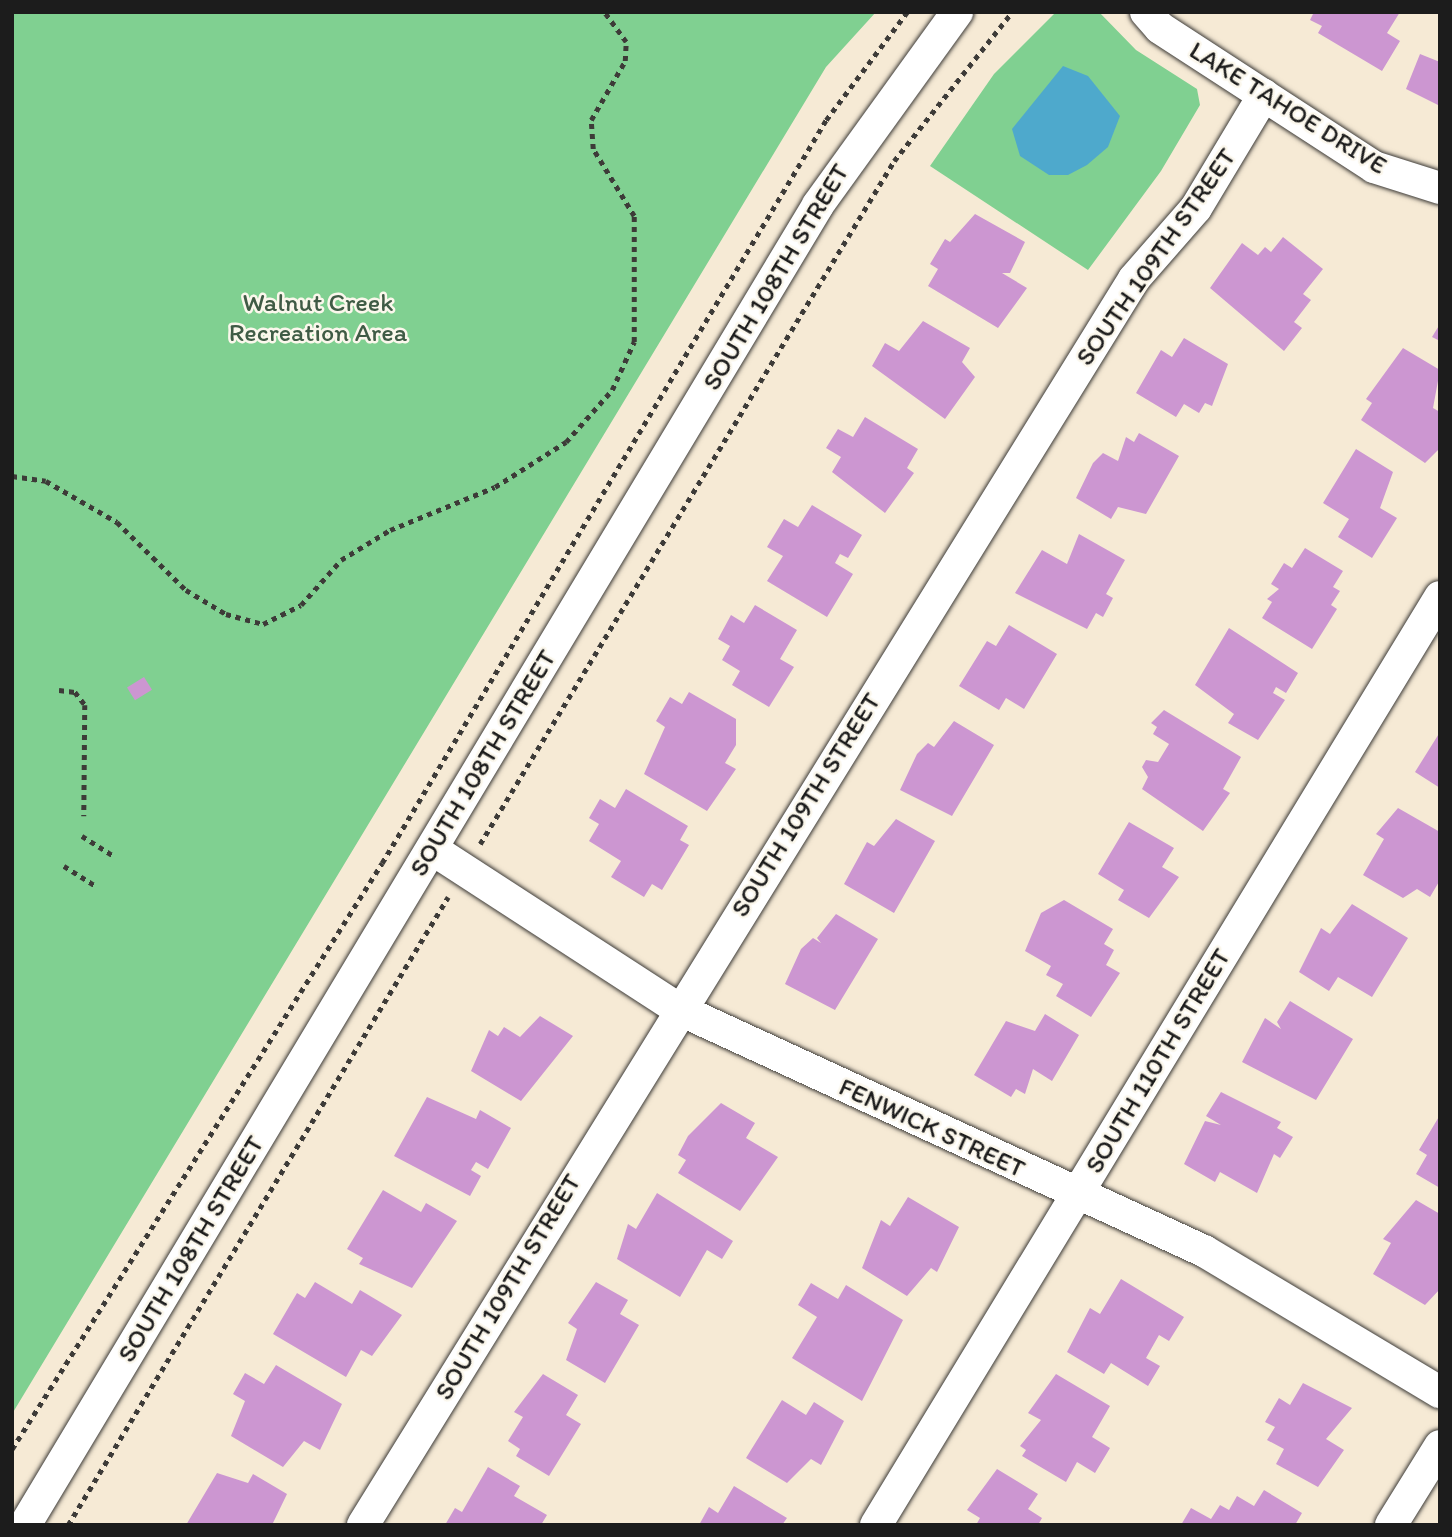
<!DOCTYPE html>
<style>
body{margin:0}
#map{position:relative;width:1452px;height:1537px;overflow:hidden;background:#f6ead5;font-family:Itim,sans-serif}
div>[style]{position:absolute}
.green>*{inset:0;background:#80d091}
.water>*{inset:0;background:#4ea9cc}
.building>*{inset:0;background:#cc96d1;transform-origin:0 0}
.path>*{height:4.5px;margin-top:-2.25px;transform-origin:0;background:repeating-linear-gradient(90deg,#3d3b38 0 5px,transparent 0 10px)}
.roads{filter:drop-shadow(0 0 2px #3d3b38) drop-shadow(0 0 2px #3d3b38)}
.minor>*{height:32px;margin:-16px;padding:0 16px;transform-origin:16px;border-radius:16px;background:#fff}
span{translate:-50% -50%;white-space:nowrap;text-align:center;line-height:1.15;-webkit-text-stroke:5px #fbf7ec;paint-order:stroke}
.street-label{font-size:26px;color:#1c1c1c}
.park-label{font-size:26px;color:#3f5b45}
.frame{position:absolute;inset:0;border:14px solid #1c1c1c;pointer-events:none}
</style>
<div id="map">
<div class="green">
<div style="clip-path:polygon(12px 12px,876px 12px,826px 67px,12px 1414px)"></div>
<div style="clip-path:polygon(1056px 12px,1099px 12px,1136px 50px,1197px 89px,1200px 105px,1161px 171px,1088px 270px,930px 166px,994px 74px)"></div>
</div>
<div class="water">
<div style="clip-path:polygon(1063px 66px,1088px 76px,1120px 116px,1108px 147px,1087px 165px,1068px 175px,1049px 175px,1020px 156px,1012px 129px)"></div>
</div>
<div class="building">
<div style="clip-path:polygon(1314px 12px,1400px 12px,1387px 33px,1400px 41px,1382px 71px,1318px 33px,1322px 26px,1310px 20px)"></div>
<div style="clip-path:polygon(1420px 54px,1440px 62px,1440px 106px,1406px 89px)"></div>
<div style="clip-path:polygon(975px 214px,1025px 242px,1010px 273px,1002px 273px,1027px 288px,998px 328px,928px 286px,938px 269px,930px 264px,945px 239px,950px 242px)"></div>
<div style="clip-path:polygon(1283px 237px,1323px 269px,1303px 294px,1311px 300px,1294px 322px,1302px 328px,1284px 351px,1210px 288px,1242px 243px,1258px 255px,1265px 247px,1271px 252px)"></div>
<div style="clip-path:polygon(923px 321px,970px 348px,962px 362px,975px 377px,945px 419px,872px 366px,885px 343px,899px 351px)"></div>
<div style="clip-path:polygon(1440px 324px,1440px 341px,1432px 337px)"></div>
<div style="clip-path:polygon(1184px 338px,1228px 364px,1212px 406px,1205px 403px,1199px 413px,1184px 404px,1176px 417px,1136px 393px,1161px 350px,1172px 357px)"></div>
<div style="clip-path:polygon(1403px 348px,1440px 370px,1433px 408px,1440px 412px,1440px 448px,1425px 463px,1361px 420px,1372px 403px,1366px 399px)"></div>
<div style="clip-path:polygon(865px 417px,918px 449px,907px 468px,914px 473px,885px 513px,832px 472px,841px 457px,826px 448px,838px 429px,853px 437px)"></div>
<div style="clip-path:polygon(1139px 433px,1179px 456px,1146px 514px,1118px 507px,1111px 519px,1076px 498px,1093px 463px,1103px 453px,1118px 461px,1126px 437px,1134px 442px)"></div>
<div style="clip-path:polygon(1356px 449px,1393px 472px,1380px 508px,1397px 518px,1372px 558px,1338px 537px,1349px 519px,1323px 503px)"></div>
<div style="clip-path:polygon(812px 505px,862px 535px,848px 558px,840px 554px,835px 563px,853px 574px,827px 617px,767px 581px,783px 556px,767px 547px,784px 519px,798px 527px)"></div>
<div style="clip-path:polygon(1079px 534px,1125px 560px,1106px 594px,1113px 598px,1103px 617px,1096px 613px,1087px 629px,1015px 593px,1042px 550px,1067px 564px)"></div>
<div style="clip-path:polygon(1305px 548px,1343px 571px,1333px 587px,1340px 591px,1331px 605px,1337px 609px,1312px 649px,1262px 618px,1272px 602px,1267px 599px,1279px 589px,1271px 584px,1284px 563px,1292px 568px)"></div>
<div style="clip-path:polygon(755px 605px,797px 630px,780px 659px,794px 667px,769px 707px,732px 685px,740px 671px,722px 660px,730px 646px,718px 639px,731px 615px,744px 623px)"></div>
<div style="clip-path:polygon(1009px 625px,1057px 654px,1024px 709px,1006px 698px,999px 710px,959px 686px,987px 641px,996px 646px)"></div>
<div style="clip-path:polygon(1229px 628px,1298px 673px,1286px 693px,1276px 687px,1273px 693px,1285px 700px,1258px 740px,1228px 723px,1234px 714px,1195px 685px)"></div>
<div style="left:144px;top:677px;width:15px;height:20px;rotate:58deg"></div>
<div style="clip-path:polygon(689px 692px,736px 719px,736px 745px,725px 763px,736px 769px,707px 811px,644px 774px,665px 727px,656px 721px,670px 697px,682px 704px)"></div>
<div style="clip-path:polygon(1164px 710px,1241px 757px,1223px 789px,1230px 793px,1203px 831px,1142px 789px,1148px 777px,1142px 767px,1146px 760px,1158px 762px,1169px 744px,1153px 734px,1157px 727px,1151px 723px)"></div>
<div style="clip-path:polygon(954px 721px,994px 745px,952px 816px,900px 790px,917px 754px,928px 743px,934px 747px)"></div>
<div style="clip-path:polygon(1440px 732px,1440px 788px,1415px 772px)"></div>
<div style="clip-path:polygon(626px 789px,688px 826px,680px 840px,689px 845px,662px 890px,652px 884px,644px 897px,611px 877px,621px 861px,589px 841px,599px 824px,589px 818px,600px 799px,615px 808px)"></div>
<div style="clip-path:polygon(1398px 808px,1440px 832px,1440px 880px,1430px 897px,1417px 889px,1403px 898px,1363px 875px,1384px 839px,1376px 834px)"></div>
<div style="clip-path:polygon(896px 819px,935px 841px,894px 913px,844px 884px,867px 842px,874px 846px)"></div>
<div style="clip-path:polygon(1129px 822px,1174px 848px,1162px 867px,1179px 877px,1149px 918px,1118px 900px,1124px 890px,1098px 874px)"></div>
<div style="clip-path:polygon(1064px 900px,1113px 929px,1104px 944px,1114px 950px,1106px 965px,1120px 973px,1091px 1017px,1056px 996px,1063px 984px,1046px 975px,1051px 966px,1025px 951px,1041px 913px)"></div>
<div style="clip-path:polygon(1352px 904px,1408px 938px,1372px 997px,1338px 977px,1329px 991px,1299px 972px,1321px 928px,1330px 934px)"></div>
<div style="clip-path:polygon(836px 914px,878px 939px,835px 1010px,785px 984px,801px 949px,813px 938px,821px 943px,817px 938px)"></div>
<div style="clip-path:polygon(1290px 1001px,1353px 1039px,1316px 1100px,1242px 1062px,1265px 1018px,1281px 1029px,1277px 1022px)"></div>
<div style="clip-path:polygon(1045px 1014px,1079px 1035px,1052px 1081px,1033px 1069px,1025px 1094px,1016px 1089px,1011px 1097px,974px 1075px,1006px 1021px,1035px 1031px)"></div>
<div style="clip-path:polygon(540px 1016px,573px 1036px,521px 1101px,471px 1071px,489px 1030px,498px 1036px,504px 1027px,520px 1037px)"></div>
<div style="clip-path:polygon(1221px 1092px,1281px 1122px,1277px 1128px,1293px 1137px,1280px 1158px,1274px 1154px,1257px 1193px,1220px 1172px,1215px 1182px,1184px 1164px,1205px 1121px,1221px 1125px,1206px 1116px)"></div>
<div style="clip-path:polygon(427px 1097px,476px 1119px,480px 1110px,511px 1128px,488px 1169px,476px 1162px,471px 1170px,481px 1176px,470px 1196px,394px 1156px)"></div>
<div style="clip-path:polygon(721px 1103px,755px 1123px,746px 1138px,778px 1157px,740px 1211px,678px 1173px,686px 1160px,678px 1155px,688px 1136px)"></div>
<div style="clip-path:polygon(1440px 1115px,1440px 1188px,1416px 1174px,1427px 1155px,1419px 1150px)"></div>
<div style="clip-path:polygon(383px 1190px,421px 1212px,426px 1203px,457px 1221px,412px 1288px,359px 1264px,363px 1258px,347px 1249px)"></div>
<div style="clip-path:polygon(657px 1193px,733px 1241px,722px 1259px,707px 1250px,680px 1297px,617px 1259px,628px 1224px,636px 1229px)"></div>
<div style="clip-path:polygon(908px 1197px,959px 1227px,937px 1272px,931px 1268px,907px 1296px,862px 1268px,881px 1220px,890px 1226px)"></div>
<div style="clip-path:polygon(1416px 1200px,1440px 1214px,1440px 1289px,1425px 1305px,1373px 1274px,1391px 1243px,1383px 1239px)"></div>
<div style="clip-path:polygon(1121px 1279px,1184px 1317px,1169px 1341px,1159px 1335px,1146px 1358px,1160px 1366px,1148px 1386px,1111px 1363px,1104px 1374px,1067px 1352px,1090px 1308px,1100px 1314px)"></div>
<div style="clip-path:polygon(315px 1282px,352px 1304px,360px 1290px,402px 1315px,372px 1356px,361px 1350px,346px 1377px,273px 1334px,297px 1293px,305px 1298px)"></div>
<div style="clip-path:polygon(596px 1282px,628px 1300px,620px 1314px,639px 1325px,605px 1383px,566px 1360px,577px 1329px,568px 1323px)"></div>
<div style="clip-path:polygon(811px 1283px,838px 1299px,846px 1285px,903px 1320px,862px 1401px,792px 1358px,817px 1317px,798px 1305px)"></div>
<div style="clip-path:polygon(276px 1365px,342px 1404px,320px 1450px,304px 1441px,283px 1467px,231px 1436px,245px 1401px,233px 1394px,245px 1373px,264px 1384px)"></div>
<div style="clip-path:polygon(543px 1374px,578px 1395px,566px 1415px,581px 1424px,549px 1476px,516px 1456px,520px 1449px,508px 1441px,523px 1417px,514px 1412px)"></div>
<div style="clip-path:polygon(1056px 1374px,1110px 1406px,1092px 1437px,1110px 1448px,1095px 1473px,1077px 1462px,1066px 1482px,1022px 1456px,1026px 1450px,1020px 1446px,1041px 1420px,1028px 1413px)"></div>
<div style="clip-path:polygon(1303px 1383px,1352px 1408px,1326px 1439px,1344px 1450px,1318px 1487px,1276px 1464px,1284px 1449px,1267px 1440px,1275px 1427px,1265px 1422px,1279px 1398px,1290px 1405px)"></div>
<div style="clip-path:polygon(782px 1400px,806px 1415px,814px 1402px,844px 1421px,821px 1465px,811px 1459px,787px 1483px,746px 1458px)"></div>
<div style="clip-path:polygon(488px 1467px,520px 1486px,514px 1496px,547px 1515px,541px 1525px,445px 1525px,455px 1508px,462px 1512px)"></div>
<div style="clip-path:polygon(997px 1469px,1038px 1494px,1028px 1509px,1042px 1518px,1038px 1525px,976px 1525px,980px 1518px,967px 1510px)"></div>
<div style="clip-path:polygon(217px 1473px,248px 1483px,253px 1474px,287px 1494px,272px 1525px,186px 1525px)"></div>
<div style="clip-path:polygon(734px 1486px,787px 1518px,782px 1525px,699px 1525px,709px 1507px,718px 1513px)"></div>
<div style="clip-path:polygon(1264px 1490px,1302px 1513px,1295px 1525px,1181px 1525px,1191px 1508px,1211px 1519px,1220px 1505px,1229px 1510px,1237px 1496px,1254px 1506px)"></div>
</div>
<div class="path">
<div style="left:12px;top:476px;width:34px;rotate:8deg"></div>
<div style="left:46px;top:481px;width:82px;rotate:30deg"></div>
<div style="left:117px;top:522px;width:97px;rotate:44.6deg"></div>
<div style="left:186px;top:590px;width:47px;rotate:31deg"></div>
<div style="left:226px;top:614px;width:38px;rotate:15deg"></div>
<div style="left:263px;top:624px;width:42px;rotate:-26.6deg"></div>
<div style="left:301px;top:605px;width:60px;rotate:-48.4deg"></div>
<div style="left:341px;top:560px;width:57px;rotate:-31.5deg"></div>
<div style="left:390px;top:530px;width:113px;rotate:-22.3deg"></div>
<div style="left:495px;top:487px;width:84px;rotate:-32.4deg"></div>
<div style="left:566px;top:442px;width:69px;rotate:-48.5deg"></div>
<div style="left:612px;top:390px;width:53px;rotate:-65.4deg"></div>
<div style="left:634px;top:342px;width:126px;rotate:-90deg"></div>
<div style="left:634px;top:216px;width:79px;rotate:-121.5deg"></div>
<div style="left:593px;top:149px;width:29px;rotate:-94deg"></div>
<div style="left:591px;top:120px;width:68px;rotate:-60deg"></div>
<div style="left:625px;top:61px;width:19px;rotate:-87deg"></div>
<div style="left:626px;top:42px;width:37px;rotate:-126deg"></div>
<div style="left:59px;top:690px;width:16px;rotate:7deg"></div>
<div style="left:75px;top:692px;width:16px;rotate:52deg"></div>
<div style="left:85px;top:705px;width:111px;rotate:90.5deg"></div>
<div style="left:82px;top:836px;width:36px;rotate:32deg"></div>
<div style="left:480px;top:844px;width:799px;rotate:-58.78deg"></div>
<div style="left:894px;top:161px;width:190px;rotate:-51.6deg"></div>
<div style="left:64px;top:866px;width:36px;rotate:32deg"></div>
<div style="left:12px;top:1449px;width:693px;rotate:-57.73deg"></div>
<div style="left:382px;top:863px;width:866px;rotate:-59.14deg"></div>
<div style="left:826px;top:120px;width:135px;rotate:-53.1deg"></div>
<div style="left:68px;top:1525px;width:734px;rotate:-58.82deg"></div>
</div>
<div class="roads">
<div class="minor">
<div style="left:1146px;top:12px;width:21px;rotate:49deg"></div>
<div style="left:1160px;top:28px;width:255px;rotate:33deg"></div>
<div style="left:1374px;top:167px;width:69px;rotate:17.7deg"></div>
<div style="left:432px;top:849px;width:293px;rotate:33deg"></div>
<div style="left:678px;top:1009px;width:579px;rotate:24.71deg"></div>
<div style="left:1204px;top:1251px;width:275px;rotate:30.9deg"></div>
<div style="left:25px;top:1525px;width:1540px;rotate:-59deg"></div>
<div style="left:818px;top:205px;width:238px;rotate:-54.2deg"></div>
<div style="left:363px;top:1525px;width:1465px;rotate:-58.25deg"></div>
<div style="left:1134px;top:279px;width:94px;rotate:-48.9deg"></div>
<div style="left:1196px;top:208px;width:132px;rotate:-59deg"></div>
<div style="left:876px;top:1525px;width:1086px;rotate:-58.71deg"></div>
<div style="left:1391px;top:1525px;width:93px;rotate:-58.2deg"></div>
</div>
</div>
<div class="street-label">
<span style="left:1288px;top:108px;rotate:32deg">LAKE TAHOE DRIVE</span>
<span style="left:1156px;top:257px;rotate:-55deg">SOUTH 109TH STREET</span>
<span style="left:776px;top:277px;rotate:-59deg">SOUTH 108TH STREET</span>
<span style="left:483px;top:763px;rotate:-59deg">SOUTH 108TH STREET</span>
<span style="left:806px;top:805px;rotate:-58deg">SOUTH 109TH STREET</span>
<span style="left:1158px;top:1061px;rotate:-59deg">SOUTH 110TH STREET</span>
<span style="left:932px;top:1128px;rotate:25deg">FENWICK STREET</span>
<span style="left:191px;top:1249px;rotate:-59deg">SOUTH 108TH STREET</span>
<span style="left:508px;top:1287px;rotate:-59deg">SOUTH 109TH STREET</span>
</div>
<div class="park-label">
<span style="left:318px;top:318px">Walnut Creek<br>Recreation Area</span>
</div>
<div class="frame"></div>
</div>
